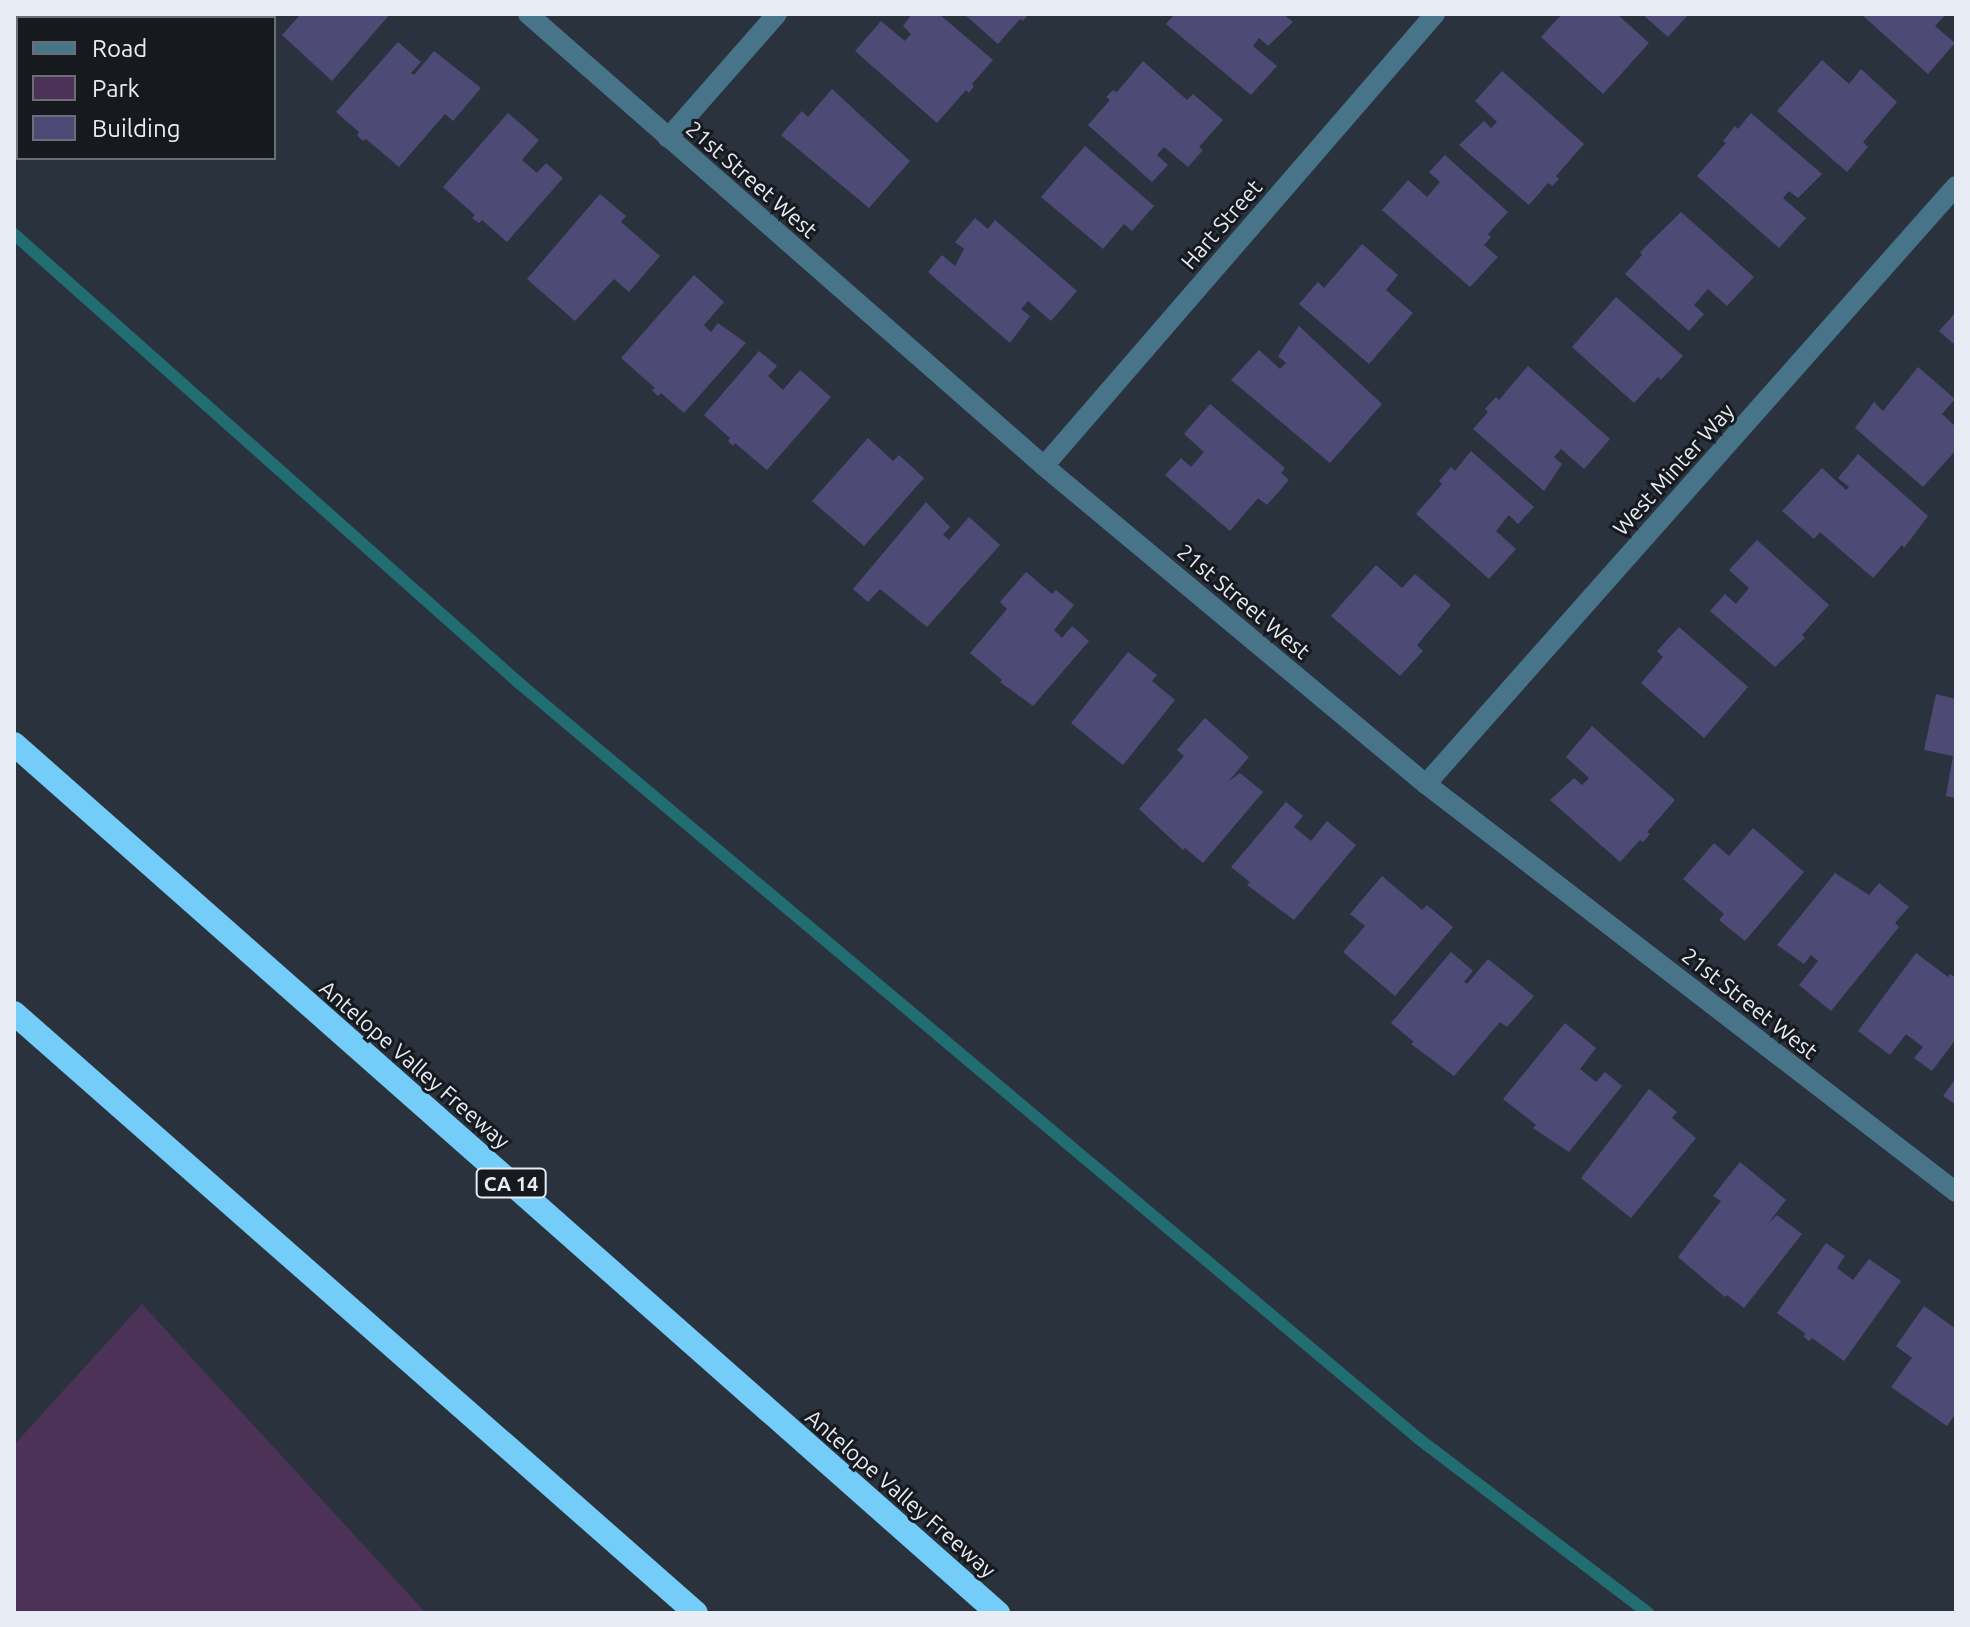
<!DOCTYPE html>
<style>
body{margin:0}
#map{position:relative;width:1970px;height:1627px;overflow:hidden;background:#2a323e;font-family:Ubuntu,sans-serif}
div>[style]{position:absolute}
.green>*{inset:0;background:#4c3256}
.stream>*{height:12px;margin:-6px;padding:0 6px;transform-origin:6px;border-radius:6px;background:#226d72}
.building>*{inset:0;background:#4e4a76}
.minor>*{height:20px;margin:-10px;padding:0 10px;transform-origin:10px;border-radius:10px;background:#48748a}
.motorway>*{height:24px;margin:-12px;padding:0 12px;transform-origin:12px;border-radius:12px;background:#73cdf8}
span{translate:-50% -50%;white-space:nowrap;text-align:center;line-height:1.15;-webkit-text-stroke:6px #161a1f;paint-order:stroke}
.shield-label span{padding:2px 6px;background:#161a1f;border:2px solid;border-radius:6px;-webkit-text-stroke-width:0}
.shield-label{font-size:20px;color:#e8edf5;font-weight:700}
.street-label{font-size:22px;color:#e8edf5}
.frame{position:absolute;inset:0;border:16px solid #e8edf5;pointer-events:none}
.legend{position:absolute;left:16px;top:16px;width:260px;height:144px;box-sizing:border-box;background:#161a1f;border:2px solid #6a6e75;margin:0;padding:10px 14px;list-style:none;font-size:24px;color:#e8edf5}
.legend li{display:flex;align-items:center;gap:16px;height:40px}
.legend b{width:40px;border:2px solid #6a6e75}
</style>
<div id="map">
<div class="green">
<div style="clip-path:polygon(142px 1304px,426px 1613px,14px 1613px,14px 1445px)"></div>
</div>
<div class="stream">
<div style="left:14px;top:234px;width:676px;rotate:41.64deg"></div>
<div style="left:519px;top:683px;width:1175px;rotate:40.03deg"></div>
<div style="left:1419px;top:1439px;width:288px;rotate:37.2deg"></div>
</div>
<div class="building">
<div style="clip-path:polygon(301px 14px,390px 14px,332px 81px,282px 35px)"></div>
<div style="clip-path:polygon(907px 14px,939px 14px,993px 60px,972px 84px,974px 86px,969px 93px,966px 90px,937px 123px,855px 51px,881px 21px,905px 41px,911px 34px,903px 26px,910px 17px)"></div>
<div style="clip-path:polygon(964px 14px,1029px 14px,1023px 21px,1020px 19px,998px 44px)"></div>
<div style="clip-path:polygon(1175px 14px,1283px 14px,1293px 22px,1268px 46px,1259px 38px,1253px 46px,1277px 66px,1251px 95px,1166px 24px)"></div>
<div style="clip-path:polygon(1562px 14px,1617px 14px,1649px 43px,1603px 94px,1541px 37px)"></div>
<div style="clip-path:polygon(1642px 14px,1689px 14px,1668px 37px)"></div>
<div style="clip-path:polygon(1861px 14px,1946px 14px,1935px 26px,1955px 43px,1928px 74px)"></div>
<div style="clip-path:polygon(398px 42px,421px 62px,411px 73px,414px 75px,434px 51px,481px 88px,453px 121px,445px 114px,399px 167px,366px 139px,363px 141px,357px 135px,359px 132px,336px 112px)"></div>
<div style="clip-path:polygon(1822px 60px,1849px 84px,1861px 69px,1897px 102px,1863px 142px,1868px 147px,1847px 172px,1777px 111px)"></div>
<div style="clip-path:polygon(1143px 61px,1187px 100px,1193px 94px,1223px 120px,1199px 147px,1203px 150px,1188px 167px,1164px 147px,1157px 155px,1168px 165px,1152px 182px,1088px 125px,1110px 100px,1106px 97px,1113px 90px,1117px 92px)"></div>
<div style="clip-path:polygon(1502px 71px,1584px 144px,1556px 176px,1559px 179px,1552px 186px,1548px 183px,1529px 205px,1459px 145px,1484px 121px,1491px 128px,1497px 122px,1475px 101px)"></div>
<div style="clip-path:polygon(832px 89px,910px 161px,869px 208px,781px 135px,802px 111px,808px 117px)"></div>
<div style="clip-path:polygon(508px 113px,539px 140px,522px 160px,537px 173px,546px 163px,563px 178px,507px 242px,482px 220px,479px 223px,472px 218px,475px 215px,443px 187px)"></div>
<div style="clip-path:polygon(1751px 113px,1822px 174px,1798px 198px,1789px 191px,1783px 198px,1806px 218px,1779px 248px,1697px 176px,1726px 143px,1723px 141px,1735px 126px,1738px 129px)"></div>
<div style="clip-path:polygon(1085px 146px,1154px 206px,1132px 231px,1124px 224px,1103px 249px,1041px 197px)"></div>
<div style="clip-path:polygon(1445px 155px,1508px 212px,1488px 234px,1491px 237px,1484px 245px,1498px 257px,1470px 287px,1382px 210px,1408px 180px,1427px 197px,1440px 182px,1429px 172px)"></div>
<div style="clip-path:polygon(600px 194px,626px 216px,621px 222px,660px 256px,629px 292px,614px 279px,575px 321px,527px 279px)"></div>
<div style="clip-path:polygon(1681px 212px,1754px 277px,1727px 306px,1708px 289px,1694px 305px,1704px 314px,1689px 331px,1625px 274px,1642px 255px,1640px 252px)"></div>
<div style="clip-path:polygon(975px 218px,988px 229px,995px 220px,1077px 291px,1051px 321px,1028px 301px,1021px 309px,1030px 316px,1010px 343px,928px 272px,942px 255px,955px 266px,964px 249px,955px 242px)"></div>
<div style="clip-path:polygon(1362px 244px,1398px 275px,1386px 290px,1413px 313px,1369px 364px,1299px 304px,1318px 282px,1324px 288px)"></div>
<div style="clip-path:polygon(694px 275px,724px 302px,704px 325px,711px 332px,718px 323px,746px 343px,684px 413px,661px 393px,658px 396px,652px 390px,655px 388px,621px 358px)"></div>
<div style="clip-path:polygon(1616px 297px,1683px 356px,1661px 380px,1658px 377px,1634px 403px,1572px 347px)"></div>
<div style="clip-path:polygon(1956px 312px,1956px 346px,1939px 331px)"></div>
<div style="clip-path:polygon(1299px 326px,1382px 404px,1330px 463px,1231px 380px,1259px 350px,1280px 369px,1286px 363px,1278px 356px)"></div>
<div style="clip-path:polygon(759px 351px,777px 366px,768px 376px,783px 390px,800px 370px,831px 397px,767px 470px,735px 443px,733px 446px,728px 441px,730px 438px,704px 415px)"></div>
<div style="clip-path:polygon(1528px 366px,1610px 439px,1584px 469px,1561px 449px,1554px 457px,1562px 464px,1544px 491px,1473px 429px,1488px 412px,1485px 409px,1496px 397px,1499px 400px)"></div>
<div style="clip-path:polygon(1918px 367px,1955px 399px,1942px 414px,1956px 427px,1956px 450px,1923px 487px,1855px 428px,1874px 402px,1883px 411px)"></div>
<div style="clip-path:polygon(1210px 404px,1285px 468px,1281px 473px,1289px 480px,1267px 505px,1258px 498px,1230px 531px,1165px 475px,1181px 458px,1191px 467px,1204px 452px,1184px 434px)"></div>
<div style="clip-path:polygon(868px 438px,893px 461px,899px 455px,924px 478px,864px 546px,812px 501px)"></div>
<div style="clip-path:polygon(1471px 451px,1534px 507px,1518px 524px,1509px 515px,1496px 531px,1516px 549px,1489px 579px,1416px 514px,1442px 484px,1439px 481px,1451px 467px,1455px 471px)"></div>
<div style="clip-path:polygon(1858px 454px,1928px 516px,1904px 548px,1902px 545px,1873px 578px,1820px 532px,1814px 539px,1782px 511px,1822px 468px,1846px 490px,1849px 487px,1838px 478px)"></div>
<div style="clip-path:polygon(926px 502px,950px 527px,943px 535px,949px 540px,969px 517px,1000px 545px,927px 627px,880px 589px,868px 602px,853px 589px)"></div>
<div style="clip-path:polygon(1757px 540px,1829px 605px,1802px 635px,1805px 638px,1775px 667px,1710px 611px,1725px 594px,1736px 604px,1749px 588px,1729px 570px)"></div>
<div style="clip-path:polygon(1376px 565px,1402px 588px,1415px 574px,1451px 605px,1417px 645px,1423px 651px,1400px 676px,1331px 616px)"></div>
<div style="clip-path:polygon(1026px 572px,1052px 594px,1056px 590px,1074px 605px,1054px 630px,1062px 638px,1072px 626px,1089px 641px,1033px 706px,1000px 682px,1002px 680px,970px 653px,1007px 609px,1000px 602px)"></div>
<div style="clip-path:polygon(1679px 627px,1748px 687px,1704px 738px,1641px 683px,1663px 657px,1657px 651px)"></div>
<div style="clip-path:polygon(1128px 652px,1157px 675px,1152px 681px,1175px 700px,1123px 765px,1071px 723px)"></div>
<div style="clip-path:polygon(1936px 694px,1956px 699px,1956px 798px,1946px 796px,1953px 756px,1924px 750px)"></div>
<div style="clip-path:polygon(1205px 718px,1249px 757px,1228px 782px,1240px 773px,1263px 792px,1203px 863px,1185px 848px,1183px 850px,1139px 809px,1184px 756px,1177px 750px)"></div>
<div style="clip-path:polygon(1592px 726px,1675px 800px,1647px 832px,1650px 834px,1643px 842px,1640px 840px,1620px 862px,1550px 800px,1574px 778px,1582px 785px,1589px 778px,1566px 757px)"></div>
<div style="clip-path:polygon(1286px 802px,1303px 816px,1294px 827px,1311px 841px,1327px 821px,1356px 845px,1294px 920px,1247px 885px,1250px 882px,1231px 867px)"></div>
<div style="clip-path:polygon(1753px 828px,1804px 872px,1745px 941px,1719px 920px,1724px 914px,1683px 879px,1714px 843px,1729px 856px)"></div>
<div style="clip-path:polygon(1835px 873px,1869px 895px,1879px 883px,1909px 907px,1895px 923px,1899px 927px,1831px 1011px,1799px 985px,1818px 961px,1811px 955px,1804px 964px,1777px 945px)"></div>
<div style="clip-path:polygon(1382px 876px,1422px 910px,1427px 905px,1453px 927px,1395px 996px,1343px 952px,1365px 926px,1350px 914px)"></div>
<div style="clip-path:polygon(1451px 952px,1473px 971px,1464px 982px,1467px 984px,1488px 959px,1534px 996px,1507px 1027px,1500px 1022px,1454px 1076px,1411px 1044px,1414px 1042px,1391px 1023px)"></div>
<div style="clip-path:polygon(1916px 953px,1948px 977px,1950px 974px,1956px 978px,1956px 1039px,1932px 1071px,1914px 1058px,1923px 1047px,1906px 1034px,1890px 1055px,1858px 1031px)"></div>
<div style="clip-path:polygon(1565px 1023px,1596px 1048px,1580px 1069px,1596px 1082px,1605px 1072px,1622px 1086px,1569px 1152px,1533px 1128px,1536px 1125px,1503px 1099px)"></div>
<div style="clip-path:polygon(1956px 1078px,1956px 1105px,1943px 1096px)"></div>
<div style="clip-path:polygon(1649px 1089px,1677px 1112px,1672px 1118px,1696px 1138px,1631px 1218px,1581px 1178px)"></div>
<div style="clip-path:polygon(1740px 1162px,1786px 1200px,1767px 1225px,1777px 1215px,1802px 1234px,1744px 1308px,1727px 1295px,1725px 1297px,1678px 1257px,1721px 1201px,1713px 1196px)"></div>
<div style="clip-path:polygon(1826px 1243px,1845px 1256px,1837px 1268px,1853px 1280px,1869px 1259px,1901px 1281px,1844px 1361px,1812px 1338px,1809px 1341px,1803px 1336px,1806px 1334px,1777px 1313px)"></div>
<div style="clip-path:polygon(1924px 1306px,1956px 1329px,1956px 1413px,1947px 1426px,1891px 1387px,1912px 1358px,1896px 1346px)"></div>
</div>
<div class="minor">
<div style="left:528px;top:14px;width:686px;rotate:41.22deg"></div>
<div style="left:1044px;top:466px;width:497px;rotate:39.8deg"></div>
<div style="left:1426px;top:784px;width:669px;rotate:37.59deg"></div>
<div style="left:668px;top:138px;width:165px;rotate:-48.7deg"></div>
<div style="left:1044px;top:466px;width:598px;rotate:-49.14deg"></div>
<div style="left:1426px;top:784px;width:799px;rotate:-48.45deg"></div>
</div>
<div class="motorway">
<div style="left:14px;top:744px;width:1313px;rotate:41.45deg"></div>
<div style="left:14px;top:1013px;width:908px;rotate:41.34deg"></div>
</div>
<div class="shield-label">
<span style="left:511px;top:1183px">CA 14</span>
</div>
<div class="street-label">
<span style="left:752px;top:179px;rotate:41deg">21st Street West</span>
<span style="left:1221px;top:224px;rotate:-49deg">Hart Street</span>
<span style="left:1673px;top:469px;rotate:-48deg">West Minter Way</span>
<span style="left:1244px;top:601px;rotate:40deg">21st Street West</span>
<span style="left:1750px;top:1003px;rotate:38deg">21st Street West</span>
<span style="left:415px;top:1064px;rotate:41deg">Antelope Valley Freeway</span>
<span style="left:901px;top:1493px;rotate:41deg">Antelope Valley Freeway</span>
</div>
<div class="frame"></div>
<ul class="legend">
<li><b style="height:10px;background:#48748a"></b>Road</li>
<li><b style="height:22px;background:#4c3256"></b>Park</li>
<li><b style="height:22px;background:#4e4a76"></b>Building</li>
</ul>
</div>
